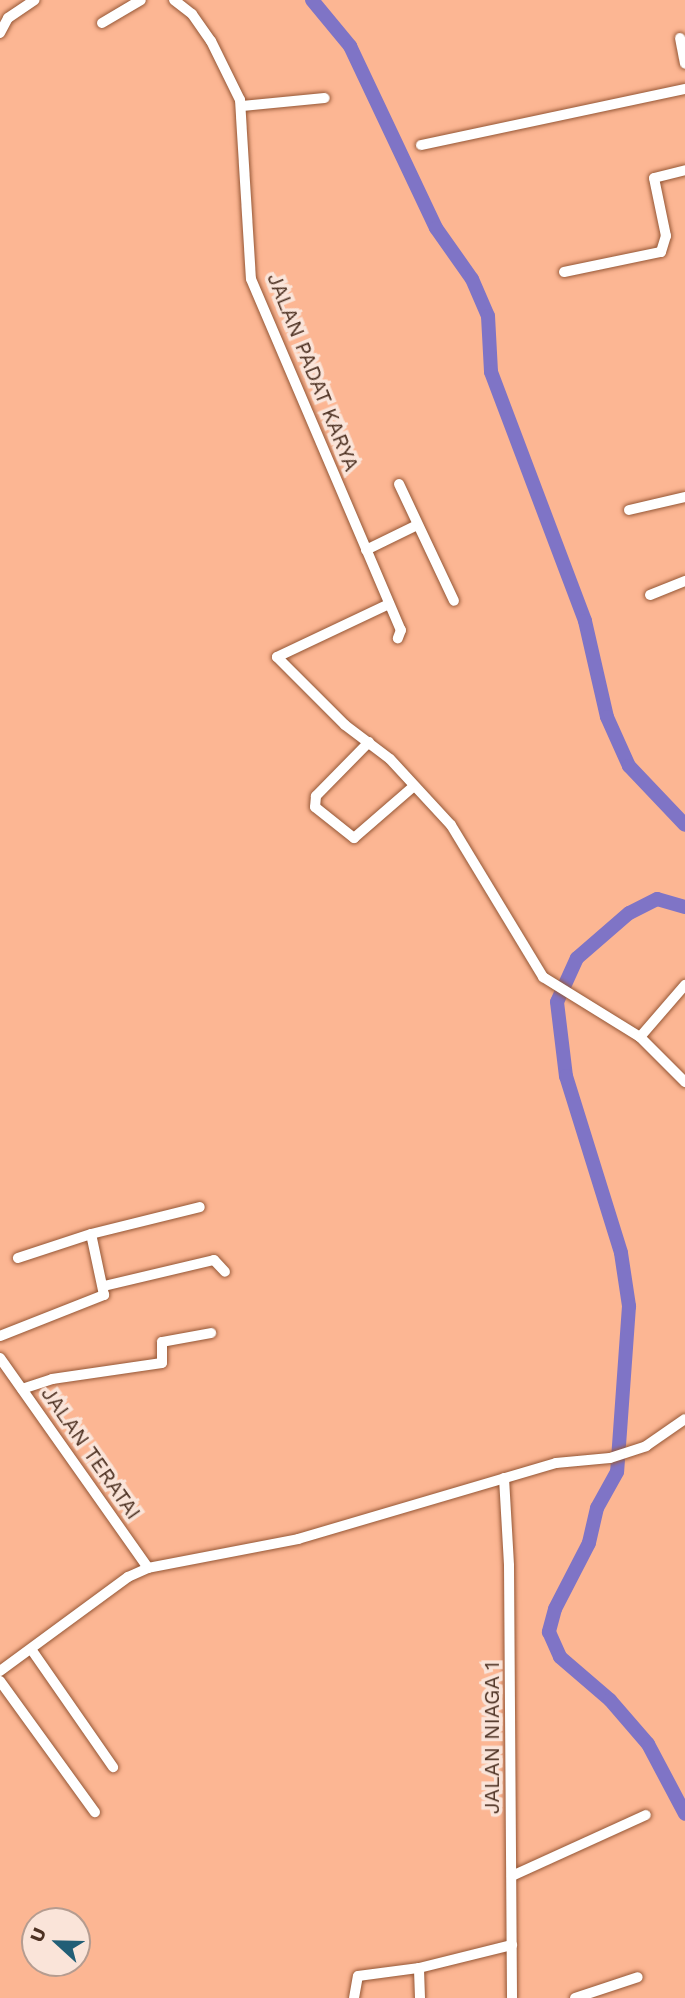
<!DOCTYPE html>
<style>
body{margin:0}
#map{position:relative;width:685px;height:1998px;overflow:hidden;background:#fcb693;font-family:"Work Sans",sans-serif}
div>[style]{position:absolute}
.river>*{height:14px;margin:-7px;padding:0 7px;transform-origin:7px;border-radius:7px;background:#7f74c6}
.roads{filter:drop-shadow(0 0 2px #955736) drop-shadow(0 0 2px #955736)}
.minor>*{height:10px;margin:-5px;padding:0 5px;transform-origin:5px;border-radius:5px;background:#fff}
span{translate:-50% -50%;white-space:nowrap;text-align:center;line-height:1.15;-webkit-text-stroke:7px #fae4d9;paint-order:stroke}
.street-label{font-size:21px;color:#4d3122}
.north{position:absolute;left:21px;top:1907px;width:70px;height:70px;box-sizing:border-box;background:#fae4d9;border:2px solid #b59c90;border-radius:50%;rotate:292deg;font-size:19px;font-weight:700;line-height:28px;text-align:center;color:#4d3122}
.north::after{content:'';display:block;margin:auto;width:24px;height:32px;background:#225e76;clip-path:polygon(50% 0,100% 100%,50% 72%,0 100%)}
</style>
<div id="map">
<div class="river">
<div style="left:312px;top:0;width:60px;rotate:50.4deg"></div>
<div style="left:350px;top:46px;width:201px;rotate:64.7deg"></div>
<div style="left:436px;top:228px;width:62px;rotate:54.8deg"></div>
<div style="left:472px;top:279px;width:40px;rotate:66.6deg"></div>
<div style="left:488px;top:316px;width:56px;rotate:86.9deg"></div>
<div style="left:491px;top:372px;width:266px;rotate:69.3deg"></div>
<div style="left:585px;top:621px;width:98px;rotate:77.1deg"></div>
<div style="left:607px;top:717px;width:54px;rotate:65.8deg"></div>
<div style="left:629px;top:766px;width:81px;rotate:46.5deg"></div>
<div style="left:685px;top:907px;width:29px;rotate:-164deg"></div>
<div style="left:657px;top:899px;width:31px;rotate:153deg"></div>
<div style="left:629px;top:913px;width:69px;rotate:139.1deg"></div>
<div style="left:577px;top:958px;width:48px;rotate:114.4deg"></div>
<div style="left:557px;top:1002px;width:75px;rotate:83.1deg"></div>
<div style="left:566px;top:1076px;width:185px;rotate:72.7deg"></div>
<div style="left:621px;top:1253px;width:54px;rotate:81.4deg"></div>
<div style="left:629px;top:1306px;width:166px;rotate:94.1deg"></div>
<div style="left:617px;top:1472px;width:41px;rotate:119.1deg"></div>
<div style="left:597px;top:1508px;width:36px;rotate:103deg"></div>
<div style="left:589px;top:1543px;width:74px;rotate:117.3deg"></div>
<div style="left:555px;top:1609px;width:24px;rotate:105deg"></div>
<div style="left:549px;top:1632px;width:27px;rotate:66deg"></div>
<div style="left:560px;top:1657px;width:66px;rotate:40.7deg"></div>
<div style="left:610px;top:1700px;width:58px;rotate:49.2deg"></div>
<div style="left:648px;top:1744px;width:79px;rotate:62.1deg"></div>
</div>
<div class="roads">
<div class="minor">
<div style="left:174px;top:0;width:23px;rotate:38deg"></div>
<div style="left:192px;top:14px;width:33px;rotate:55deg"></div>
<div style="left:211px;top:41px;width:66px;rotate:63.8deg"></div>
<div style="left:240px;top:100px;width:179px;rotate:86.5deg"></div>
<div style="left:251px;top:279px;width:382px;rotate:66.9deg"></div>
<div style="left:401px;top:630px;width:9px;rotate:111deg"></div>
<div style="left:102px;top:23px;width:45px;rotate:-30.5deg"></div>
<div style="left:0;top:33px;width:17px;rotate:-62deg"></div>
<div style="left:8px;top:18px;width:32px;rotate:-34deg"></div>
<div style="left:680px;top:38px;width:26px;rotate:79deg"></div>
<div style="left:242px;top:106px;width:83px;rotate:-5.5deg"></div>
<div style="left:421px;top:145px;width:270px;rotate:-12deg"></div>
<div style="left:564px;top:272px;width:99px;rotate:-11.7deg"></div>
<div style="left:661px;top:252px;width:17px;rotate:-73deg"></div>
<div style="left:666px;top:236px;width:59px;rotate:-101.7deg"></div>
<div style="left:654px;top:178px;width:32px;rotate:-14deg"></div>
<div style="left:399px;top:484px;width:129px;rotate:64.8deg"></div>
<div style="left:629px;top:510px;width:57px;rotate:-13.1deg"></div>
<div style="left:366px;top:550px;width:57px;rotate:-26.1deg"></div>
<div style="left:650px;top:595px;width:38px;rotate:-22deg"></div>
<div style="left:389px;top:604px;width:124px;rotate:154.7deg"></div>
<div style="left:277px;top:657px;width:96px;rotate:45deg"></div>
<div style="left:345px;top:725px;width:56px;rotate:37.1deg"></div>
<div style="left:390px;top:759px;width:90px;rotate:47.3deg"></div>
<div style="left:451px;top:825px;width:178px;rotate:58.8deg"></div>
<div style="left:543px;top:977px;width:114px;rotate:31.7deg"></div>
<div style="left:640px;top:1037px;width:64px;rotate:45deg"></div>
<div style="left:369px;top:742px;width:76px;rotate:134.5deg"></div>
<div style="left:316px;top:796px;width:11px;rotate:95deg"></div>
<div style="left:315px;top:807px;width:50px;rotate:38.5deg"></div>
<div style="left:354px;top:838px;width:79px;rotate:-40.9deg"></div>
<div style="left:640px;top:1037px;width:69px;rotate:-49.1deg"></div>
<div style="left:91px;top:1234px;width:112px;rotate:-13.9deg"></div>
<div style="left:104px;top:1286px;width:113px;rotate:-13.3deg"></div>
<div style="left:214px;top:1260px;width:16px;rotate:47deg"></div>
<div style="left:0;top:1336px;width:112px;rotate:-21.5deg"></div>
<div style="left:104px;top:1295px;width:62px;rotate:-102deg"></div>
<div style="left:91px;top:1234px;width:77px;rotate:161.8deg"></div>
<div style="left:0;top:1358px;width:257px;rotate:54.8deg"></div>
<div style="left:22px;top:1389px;width:32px;rotate:-18deg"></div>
<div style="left:52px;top:1379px;width:111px;rotate:-8.3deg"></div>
<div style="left:162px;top:1363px;width:21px;rotate:-90deg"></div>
<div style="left:162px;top:1342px;width:50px;rotate:-10.4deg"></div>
<div style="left:504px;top:1478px;width:88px;rotate:86.7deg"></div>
<div style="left:509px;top:1566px;width:432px;rotate:89.6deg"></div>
<div style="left:31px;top:1649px;width:144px;rotate:55.2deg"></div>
<div style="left:0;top:1671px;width:159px;rotate:-36.3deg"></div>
<div style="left:128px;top:1577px;width:22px;rotate:-24deg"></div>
<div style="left:148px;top:1568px;width:153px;rotate:-10.9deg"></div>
<div style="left:298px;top:1539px;width:269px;rotate:-16.4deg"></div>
<div style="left:556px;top:1463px;width:54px;rotate:-5.3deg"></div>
<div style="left:610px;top:1458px;width:38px;rotate:-18deg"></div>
<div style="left:646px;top:1446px;width:47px;rotate:-34.7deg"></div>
<div style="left:0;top:1681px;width:162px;rotate:54.1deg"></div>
<div style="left:512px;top:1876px;width:147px;rotate:-24.5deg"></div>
<div style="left:354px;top:1998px;width:22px;rotate:-80deg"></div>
<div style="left:358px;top:1976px;width:62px;rotate:-7.5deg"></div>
<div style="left:420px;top:1998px;width:30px;rotate:-92deg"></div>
<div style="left:419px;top:1968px;width:96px;rotate:-13.9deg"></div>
<div style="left:575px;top:1998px;width:66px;rotate:-18.4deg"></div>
</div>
</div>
<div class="street-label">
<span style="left:313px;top:372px;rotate:68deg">JALAN PADAT KARYA</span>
<span style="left:91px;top:1453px;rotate:55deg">JALAN TERATAI</span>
<span style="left:492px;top:1738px;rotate:-90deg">JALAN NIAGA 1</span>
</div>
<div class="north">U</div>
</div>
